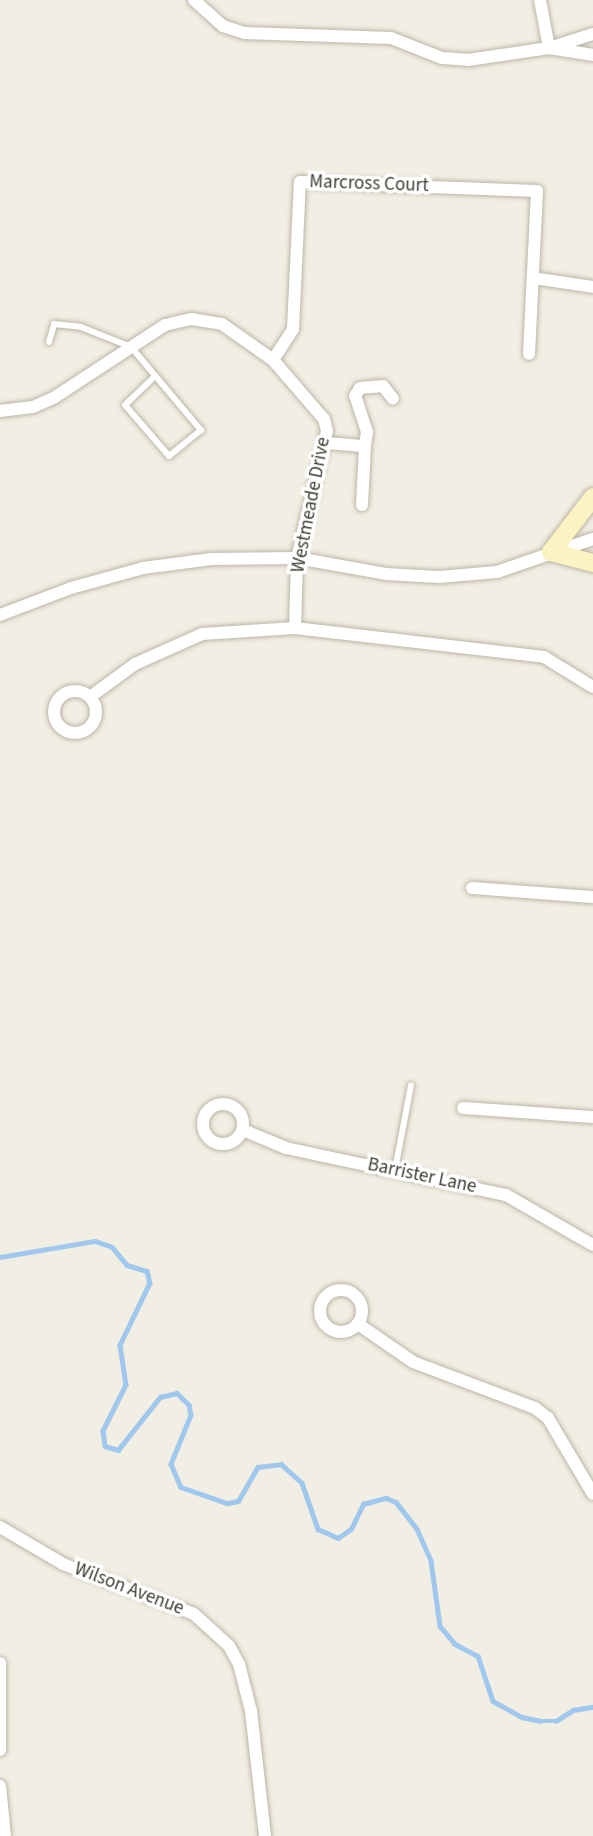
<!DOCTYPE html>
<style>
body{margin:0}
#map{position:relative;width:593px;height:1836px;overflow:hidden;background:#f1eee3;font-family:"Source Sans 3",sans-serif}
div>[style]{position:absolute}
.stream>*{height:4.5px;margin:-2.25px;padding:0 2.25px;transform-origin:2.25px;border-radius:2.25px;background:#a0c7ed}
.roads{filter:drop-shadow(0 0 2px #bcb6a6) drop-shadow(0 0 2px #bcb6a6)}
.service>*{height:6px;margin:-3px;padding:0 3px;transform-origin:3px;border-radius:3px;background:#fff}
.minor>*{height:12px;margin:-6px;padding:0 6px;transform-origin:6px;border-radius:6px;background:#fff}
.minor>.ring{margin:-6px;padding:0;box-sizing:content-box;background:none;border:12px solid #fff;border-radius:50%}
.secondary>*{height:18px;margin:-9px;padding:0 9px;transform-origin:9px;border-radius:9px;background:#fcf3c2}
span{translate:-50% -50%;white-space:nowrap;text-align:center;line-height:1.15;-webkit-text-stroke:7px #fff;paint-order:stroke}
.street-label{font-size:19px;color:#423e34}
</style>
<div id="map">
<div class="stream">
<div style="left:0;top:1257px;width:96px;rotate:-9.6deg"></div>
<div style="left:95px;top:1241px;width:18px;rotate:19deg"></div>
<div style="left:112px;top:1247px;width:23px;rotate:50deg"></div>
<div style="left:127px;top:1265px;width:21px;rotate:17deg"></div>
<div style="left:147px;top:1271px;width:12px;rotate:76deg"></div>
<div style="left:150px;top:1283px;width:69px;rotate:115.8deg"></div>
<div style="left:120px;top:1345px;width:40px;rotate:81.5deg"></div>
<div style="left:126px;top:1385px;width:51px;rotate:116.6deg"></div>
<div style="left:103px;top:1431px;width:15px;rotate:82deg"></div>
<div style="left:105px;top:1446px;width:14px;rotate:17deg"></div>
<div style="left:118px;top:1450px;width:68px;rotate:-51.6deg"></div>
<div style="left:160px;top:1397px;width:17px;rotate:-13deg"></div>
<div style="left:177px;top:1393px;width:17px;rotate:45deg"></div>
<div style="left:189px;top:1405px;width:10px;rotate:79deg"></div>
<div style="left:191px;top:1415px;width:53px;rotate:112.2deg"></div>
<div style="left:171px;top:1464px;width:25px;rotate:67deg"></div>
<div style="left:181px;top:1487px;width:49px;rotate:19.2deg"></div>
<div style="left:227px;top:1503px;width:11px;rotate:-10deg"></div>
<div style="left:238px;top:1501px;width:39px;rotate:-60deg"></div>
<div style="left:258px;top:1467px;width:23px;rotate:-7deg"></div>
<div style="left:281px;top:1464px;width:28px;rotate:42deg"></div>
<div style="left:302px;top:1483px;width:49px;rotate:70.8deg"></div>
<div style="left:318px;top:1529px;width:22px;rotate:24deg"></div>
<div style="left:338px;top:1538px;width:16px;rotate:-35deg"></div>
<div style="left:351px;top:1529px;width:28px;rotate:-64deg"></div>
<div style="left:363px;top:1504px;width:24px;rotate:-15deg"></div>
<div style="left:386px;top:1498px;width:11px;rotate:22deg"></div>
<div style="left:396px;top:1502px;width:34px;rotate:52deg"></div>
<div style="left:417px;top:1529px;width:35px;rotate:66deg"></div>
<div style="left:431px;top:1561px;width:66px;rotate:82.1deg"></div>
<div style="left:440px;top:1626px;width:23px;rotate:50deg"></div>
<div style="left:455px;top:1644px;width:26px;rotate:28deg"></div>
<div style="left:478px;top:1656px;width:47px;rotate:71.6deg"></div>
<div style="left:493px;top:1701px;width:33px;rotate:29deg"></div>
<div style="left:522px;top:1717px;width:19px;rotate:12deg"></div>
<div style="left:541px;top:1721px;width:15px"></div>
<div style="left:556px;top:1721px;width:20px;rotate:-33deg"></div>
<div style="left:573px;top:1710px;width:20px;rotate:-9deg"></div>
</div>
<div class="roads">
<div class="service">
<div style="left:49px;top:342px;width:19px;rotate:-74deg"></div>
<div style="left:54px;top:324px;width:27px;rotate:6deg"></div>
<div style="left:81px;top:327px;width:54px;rotate:21.8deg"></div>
<div style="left:131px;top:347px;width:109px;rotate:49.9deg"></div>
<div style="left:201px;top:430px;width:41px;rotate:140.9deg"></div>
<div style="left:169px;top:456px;width:67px;rotate:-130.8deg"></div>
<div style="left:125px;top:405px;width:42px;rotate:-44deg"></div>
<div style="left:395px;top:1170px;width:86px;rotate:-79.3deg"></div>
</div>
<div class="minor">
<div style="left:194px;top:0;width:39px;rotate:42deg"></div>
<div style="left:223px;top:26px;width:23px;rotate:18deg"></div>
<div style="left:245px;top:33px;width:146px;rotate:2deg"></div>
<div style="left:391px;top:38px;width:55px;rotate:21.4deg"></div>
<div style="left:442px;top:58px;width:26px;rotate:4deg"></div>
<div style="left:468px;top:60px;width:82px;rotate:-8.4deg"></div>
<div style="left:549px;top:48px;width:46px;rotate:-17.7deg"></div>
<div style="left:540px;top:0;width:49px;rotate:79.4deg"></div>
<div style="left:549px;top:48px;width:45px;rotate:9deg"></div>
<div style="left:533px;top:278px;width:61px;rotate:8.5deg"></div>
<div style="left:273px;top:360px;width:37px;rotate:-57deg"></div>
<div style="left:293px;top:329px;width:147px;rotate:-87.3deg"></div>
<div style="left:300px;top:182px;width:237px;rotate:2.2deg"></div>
<div style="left:537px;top:191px;width:163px;rotate:92.8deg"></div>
<div style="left:0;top:411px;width:33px;rotate:-7deg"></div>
<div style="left:33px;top:407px;width:24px;rotate:-24deg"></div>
<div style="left:55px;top:397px;width:131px;rotate:-33.2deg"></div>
<div style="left:165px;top:325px;width:27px;rotate:-13deg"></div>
<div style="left:191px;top:319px;width:31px;rotate:9deg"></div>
<div style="left:222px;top:324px;width:62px;rotate:35.2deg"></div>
<div style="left:273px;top:360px;width:78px;rotate:49.2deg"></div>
<div style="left:324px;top:419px;width:12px;rotate:76deg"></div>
<div style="left:327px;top:431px;width:130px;rotate:103.3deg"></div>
<div style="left:297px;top:558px;width:70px;rotate:91.6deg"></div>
<div style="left:295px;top:628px;width:251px;rotate:6.6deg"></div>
<div style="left:544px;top:657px;width:57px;rotate:31.5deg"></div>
<div style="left:327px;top:443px;width:38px;rotate:5deg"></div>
<div style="left:365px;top:446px;width:14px;rotate:-82deg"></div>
<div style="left:367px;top:432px;width:38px;rotate:-108deg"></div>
<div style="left:355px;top:396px;width:9px;rotate:-58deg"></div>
<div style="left:360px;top:388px;width:23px;rotate:-5deg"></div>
<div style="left:383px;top:386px;width:16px;rotate:52deg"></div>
<div style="left:362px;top:505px;width:59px;rotate:-87.1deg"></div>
<div style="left:0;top:615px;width:76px;rotate:-20.8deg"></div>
<div style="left:71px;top:588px;width:75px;rotate:-15.5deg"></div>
<div style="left:143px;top:568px;width:69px;rotate:-7.5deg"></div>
<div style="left:211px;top:559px;width:86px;rotate:-0.7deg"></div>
<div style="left:297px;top:558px;width:90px;rotate:10.2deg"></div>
<div style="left:386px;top:574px;width:53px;rotate:3.2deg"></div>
<div style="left:439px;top:577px;width:58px;rotate:-4.9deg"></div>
<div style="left:497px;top:572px;width:102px;rotate:-19deg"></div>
<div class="ring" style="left:54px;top:691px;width:30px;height:30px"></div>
<div style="left:90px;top:697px;width:56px;rotate:-36.3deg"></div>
<div style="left:135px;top:664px;width:73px;rotate:-24.1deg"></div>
<div style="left:202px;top:634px;width:93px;rotate:-3.7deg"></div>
<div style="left:472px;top:888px;width:121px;rotate:4.3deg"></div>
<div class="ring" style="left:203px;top:1104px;width:28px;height:28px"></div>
<div style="left:463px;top:1108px;width:130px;rotate:4deg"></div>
<div style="left:243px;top:1130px;width:47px;rotate:22.7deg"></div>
<div style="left:286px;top:1148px;width:225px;rotate:12.1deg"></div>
<div style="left:506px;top:1195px;width:100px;rotate:29.9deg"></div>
<div class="ring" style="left:320px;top:1290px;width:30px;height:30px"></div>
<div style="left:358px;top:1324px;width:67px;rotate:34.6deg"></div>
<div style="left:413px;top:1362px;width:130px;rotate:20.7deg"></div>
<div style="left:535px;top:1408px;width:16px;rotate:38deg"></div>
<div style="left:548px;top:1418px;width:88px;rotate:59.4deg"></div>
<div style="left:0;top:1527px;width:73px;rotate:30.4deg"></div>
<div style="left:63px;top:1564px;width:140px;rotate:20.9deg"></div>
<div style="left:194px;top:1614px;width:47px;rotate:42.4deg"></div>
<div style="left:229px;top:1646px;width:21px;rotate:61deg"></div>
<div style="left:239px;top:1664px;width:49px;rotate:75.7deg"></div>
<div style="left:251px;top:1711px;width:126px;rotate:83.6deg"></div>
<div style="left:0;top:1663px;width:87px;rotate:90deg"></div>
<div style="left:0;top:1786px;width:50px;rotate:84.3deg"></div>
</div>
<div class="secondary">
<div style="left:551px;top:552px;width:69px;rotate:-52.6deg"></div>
<div style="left:551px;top:552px;width:43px;rotate:14.7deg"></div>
</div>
</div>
<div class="street-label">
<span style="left:369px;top:184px;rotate:2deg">Marcross Court</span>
<span style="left:311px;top:505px;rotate:-79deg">Westmeade Drive</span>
<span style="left:422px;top:1176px;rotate:12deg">Barrister Lane</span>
<span style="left:129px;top:1589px;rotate:21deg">Wilson Avenue</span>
</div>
</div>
